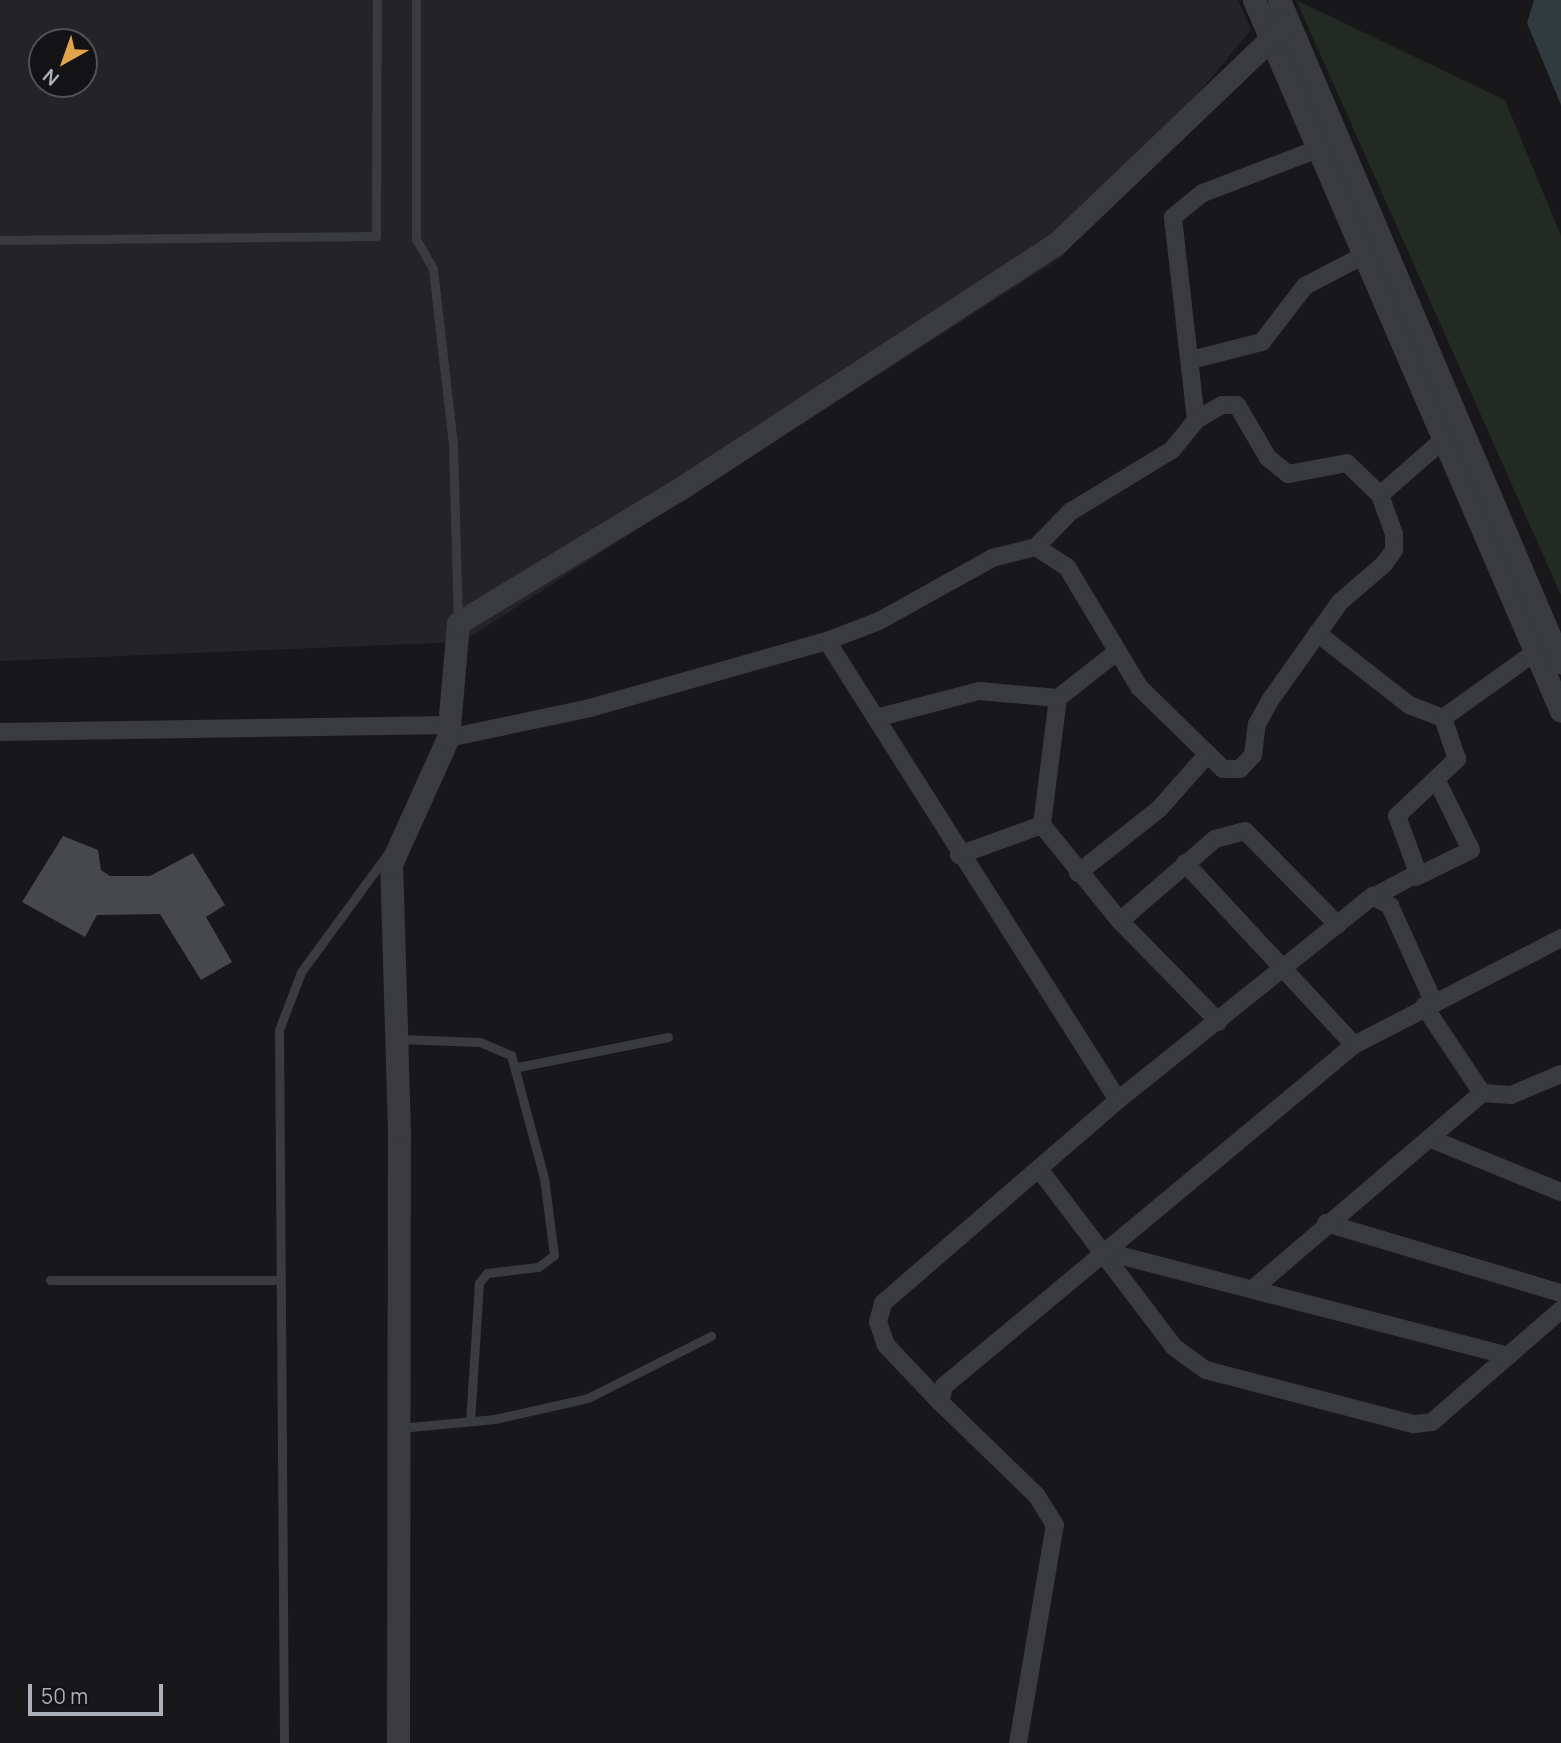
<!DOCTYPE html>
<style>
body{margin:0}
#map{position:relative;width:1561px;height:1743px;overflow:hidden;background:#18181a;font-family:Manrope,sans-serif}
div>[style]{position:absolute}
.built>*{inset:0;background:#242427}
.green>*{inset:0;background:#232a23}
.water>*{inset:0;background:#313a3f}
.building>*{inset:0;background:#47484c}
.service>*{height:9px;margin:-4.5px;padding:0 4.5px;transform-origin:4.5px;border-radius:4.5px;background:#3a3b3f}
.minor>*{height:18px;margin:-9px;padding:0 9px;transform-origin:9px;border-radius:9px;background:#3a3b3f}
.tertiary>*{height:23px;margin:-11.5px;padding:0 11.5px;transform-origin:11.5px;border-radius:11.5px;background:#3a3b3f}
span{translate:-50% -50%;white-space:nowrap;text-align:center;line-height:1.15;-webkit-text-stroke:7px #131315;paint-order:stroke}
.north{position:absolute;left:28px;top:28px;width:70px;height:70px;box-sizing:border-box;background:#131315;border:2px solid #505256;border-radius:50%;rotate:220deg;font-size:19px;font-weight:700;line-height:28px;text-align:center;color:#acb0b8}
.north::after{content:'';display:block;margin:auto;width:24px;height:32px;background:#e0a44a;clip-path:polygon(50% 0,100% 100%,50% 72%,0 100%)}
.scale{position:absolute;left:28px;top:1684px;width:135px;height:32px;box-sizing:border-box;border:4px solid #acb0b8;border-top:0;padding-left:9px;font-size:21px;line-height:24px;white-space:nowrap;color:#acb0b8;-webkit-text-stroke:5px #131315;paint-order:stroke}
</style>
<div id="map">
<div class="built">
<div style="clip-path:polygon(evenodd,0 0,1238px 0,1251px 30px,1062px 257px,462px 642px,0 661px,0 0,42px 42px,84px 42px,84px 84px,42px 84px,42px 42px)"></div>
</div>
<div class="green">
<div style="clip-path:polygon(1296px 0,1505px 100px,1561px 236px,1561px 595px)"></div>
</div>
<div class="water">
<div style="clip-path:polygon(1534px 0,1561px 0,1561px 105px,1527px 23px)"></div>
</div>
<div class="building">
<div style="clip-path:polygon(63px 836px,98px 850px,101px 870px,110px 876px,150px 876px,193px 853px,225px 905px,206px 917px,232px 962px,201px 980px,160px 914px,97px 915px,85px 937px,22px 902px)"></div>
</div>
<div class="service">
<div style="left:416px;top:0;width:239px;rotate:90deg"></div>
<div style="left:416px;top:239px;width:34px;rotate:60deg"></div>
<div style="left:433px;top:269px;width:176px;rotate:83.5deg"></div>
<div style="left:453px;top:444px;width:177px;rotate:88.4deg"></div>
<div style="left:0;top:240px;width:376px;rotate:-0.6deg"></div>
<div style="left:376px;top:236px;width:236px;rotate:-89.8deg"></div>
<div style="left:399px;top:1039px;width:81px;rotate:2.1deg"></div>
<div style="left:480px;top:1042px;width:34px;rotate:23deg"></div>
<div style="left:511px;top:1055px;width:127px;rotate:75deg"></div>
<div style="left:544px;top:1178px;width:78px;rotate:82.6deg"></div>
<div style="left:554px;top:1255px;width:20px;rotate:143deg"></div>
<div style="left:538px;top:1267px;width:51px;rotate:173.3deg"></div>
<div style="left:487px;top:1273px;width:13px;rotate:129deg"></div>
<div style="left:479px;top:1283px;width:138px;rotate:93.7deg"></div>
<div style="left:518px;top:1067px;width:153px;rotate:-11.3deg"></div>
<div style="left:50px;top:1280px;width:227px"></div>
<div style="left:400px;top:1428px;width:95px;rotate:-5.4deg"></div>
<div style="left:495px;top:1419px;width:95px;rotate:-12.7deg"></div>
<div style="left:588px;top:1398px;width:138px;rotate:-26.8deg"></div>
<div style="left:284px;top:1743px;width:713px;rotate:-90.4deg"></div>
<div style="left:279px;top:1030px;width:62px;rotate:-69.2deg"></div>
<div style="left:301px;top:972px;width:144px;rotate:-53.8deg"></div>
</div>
<div class="minor">
<div style="left:1191px;top:360px;width:73px;rotate:-14.2deg"></div>
<div style="left:1262px;top:342px;width:71px;rotate:-52.5deg"></div>
<div style="left:1305px;top:286px;width:80px;rotate:-27.5deg"></div>
<div style="left:1380px;top:495px;width:97px;rotate:-41.2deg"></div>
<div style="left:1036px;top:547px;width:49px;rotate:-45.8deg"></div>
<div style="left:1070px;top:512px;width:119px;rotate:-31.3deg"></div>
<div style="left:1172px;top:450px;width:38px;rotate:-51deg"></div>
<div style="left:1196px;top:420px;width:204px;rotate:-96.5deg"></div>
<div style="left:1173px;top:217px;width:38px;rotate:-39deg"></div>
<div style="left:1203px;top:193px;width:134px;rotate:-21deg"></div>
<div style="left:1317px;top:633px;width:117px;rotate:38deg"></div>
<div style="left:1409px;top:705px;width:36px;rotate:21deg"></div>
<div style="left:1443px;top:718px;width:125px;rotate:-35.6deg"></div>
<div style="left:827px;top:641px;width:543px;rotate:57.63deg"></div>
<div style="left:1114px;top:654px;width:71px;rotate:141.8deg"></div>
<div style="left:1058px;top:698px;width:128px;rotate:97.2deg"></div>
<div style="left:1042px;top:825px;width:124px;rotate:50.9deg"></div>
<div style="left:1120px;top:921px;width:141px;rotate:45.6deg"></div>
<div style="left:876px;top:718px;width:106px;rotate:-14.7deg"></div>
<div style="left:979px;top:691px;width:79px;rotate:5.1deg"></div>
<div style="left:0;top:732px;width:449px;rotate:-0.9deg"></div>
<div style="left:448px;top:738px;width:145px;rotate:-11.9deg"></div>
<div style="left:590px;top:708px;width:246px;rotate:-15.8deg"></div>
<div style="left:827px;top:641px;width:56px;rotate:-21deg"></div>
<div style="left:879px;top:621px;width:129px;rotate:-29.1deg"></div>
<div style="left:992px;top:558px;width:45px;rotate:-14deg"></div>
<div style="left:1036px;top:547px;width:37px;rotate:33deg"></div>
<div style="left:1067px;top:567px;width:140px;rotate:59deg"></div>
<div style="left:1139px;top:687px;width:117px;rotate:44.3deg"></div>
<div style="left:1223px;top:769px;width:17px"></div>
<div style="left:1240px;top:769px;width:19px;rotate:-47deg"></div>
<div style="left:1253px;top:755px;width:31px;rotate:-83deg"></div>
<div style="left:1257px;top:724px;width:29px;rotate:-61deg"></div>
<div style="left:1271px;top:699px;width:119px;rotate:-54.6deg"></div>
<div style="left:1340px;top:602px;width:58px;rotate:-40.8deg"></div>
<div style="left:1384px;top:564px;width:17px;rotate:-54deg"></div>
<div style="left:1394px;top:550px;width:16px;rotate:-90deg"></div>
<div style="left:1394px;top:534px;width:41px;rotate:-109.7deg"></div>
<div style="left:1380px;top:495px;width:46px;rotate:-135.9deg"></div>
<div style="left:1347px;top:463px;width:60px;rotate:169.4deg"></div>
<div style="left:1288px;top:474px;width:26px;rotate:-141deg"></div>
<div style="left:1268px;top:458px;width:61px;rotate:-120.3deg"></div>
<div style="left:1237px;top:405px;width:15px;rotate:180deg"></div>
<div style="left:1222px;top:405px;width:30px;rotate:150deg"></div>
<div style="left:959px;top:855px;width:88px;rotate:-19.9deg"></div>
<div style="left:1185px;top:863px;width:248px;rotate:47.1deg"></div>
<div style="left:1078px;top:873px;width:103px;rotate:-38.3deg"></div>
<div style="left:1159px;top:809px;width:72px;rotate:-48.4deg"></div>
<div style="left:1416px;top:877px;width:61px;rotate:-26.1deg"></div>
<div style="left:1471px;top:850px;width:77px;rotate:-116.2deg"></div>
<div style="left:1379px;top:894px;width:44px;rotate:-28.3deg"></div>
<div style="left:1418px;top:873px;width:61px;rotate:-110.2deg"></div>
<div style="left:1397px;top:816px;width:83px;rotate:-43.5deg"></div>
<div style="left:1457px;top:759px;width:43px;rotate:-108.9deg"></div>
<div style="left:1120px;top:921px;width:125px;rotate:-40.8deg"></div>
<div style="left:1215px;top:839px;width:31px;rotate:-15deg"></div>
<div style="left:1245px;top:831px;width:132px;rotate:45.3deg"></div>
<div style="left:1424px;top:1006px;width:105px;rotate:56.3deg"></div>
<div style="left:1482px;top:1093px;width:29px;rotate:4deg"></div>
<div style="left:1511px;top:1095px;width:54px;rotate:-22.8deg"></div>
<div style="left:1431px;top:1139px;width:140px;rotate:22.2deg"></div>
<div style="left:1039px;top:1169px;width:223px;rotate:52.8deg"></div>
<div style="left:1174px;top:1347px;width:39px;rotate:36deg"></div>
<div style="left:1206px;top:1370px;width:215px;rotate:14.6deg"></div>
<div style="left:1414px;top:1424px;width:18px;rotate:-6deg"></div>
<div style="left:1432px;top:1422px;width:171px;rotate:-41deg"></div>
<div style="left:1326px;top:1223px;width:245px;rotate:16.6deg"></div>
<div style="left:1103px;top:1251px;width:419px;rotate:14.5deg"></div>
<div style="left:1254px;top:1288px;width:300px;rotate:-40.5deg"></div>
<div style="left:940px;top:1402px;width:79px;rotate:-133.5deg"></div>
<div style="left:886px;top:1345px;width:24px;rotate:-109deg"></div>
<div style="left:878px;top:1322px;width:20px;rotate:-75deg"></div>
<div style="left:883px;top:1303px;width:311px;rotate:-40.8deg"></div>
<div style="left:1118px;top:1100px;width:327px;rotate:-38.7deg"></div>
<div style="left:1373px;top:896px;width:20px;rotate:30deg"></div>
<div style="left:1390px;top:906px;width:104px;rotate:65.6deg"></div>
<div style="left:1018px;top:1743px;width:221px;rotate:-80.4deg"></div>
<div style="left:1055px;top:1525px;width:34px;rotate:-122deg"></div>
<div style="left:1037px;top:1496px;width:135px;rotate:-135.9deg"></div>
<div style="left:940px;top:1402px;width:16px;rotate:-76deg"></div>
<div style="left:944px;top:1386px;width:533px;rotate:-39.75deg"></div>
<div style="left:1354px;top:1045px;width:233px;rotate:-27.3deg"></div>
</div>
<div class="tertiary">
<div style="left:1254px;top:0;width:774px;rotate:66.65deg"></div>
<div style="left:1279px;top:0;width:720px;rotate:66.96deg"></div>
<div style="left:398px;top:1743px;width:613px;rotate:-89.91deg"></div>
<div style="left:399px;top:1130px;width:266px;rotate:-91.7deg"></div>
<div style="left:391px;top:864px;width:138px;rotate:-65.7deg"></div>
<div style="left:448px;top:738px;width:115px;rotate:-85deg"></div>
<div style="left:458px;top:623px;width:261px;rotate:-31.2deg"></div>
<div style="left:681px;top:488px;width:447px;rotate:-33.1deg"></div>
<div style="left:1056px;top:244px;width:321px;rotate:-43.7deg"></div>
</div>
<div class="north">N</div>
<div class="scale">50 m</div>
</div>
